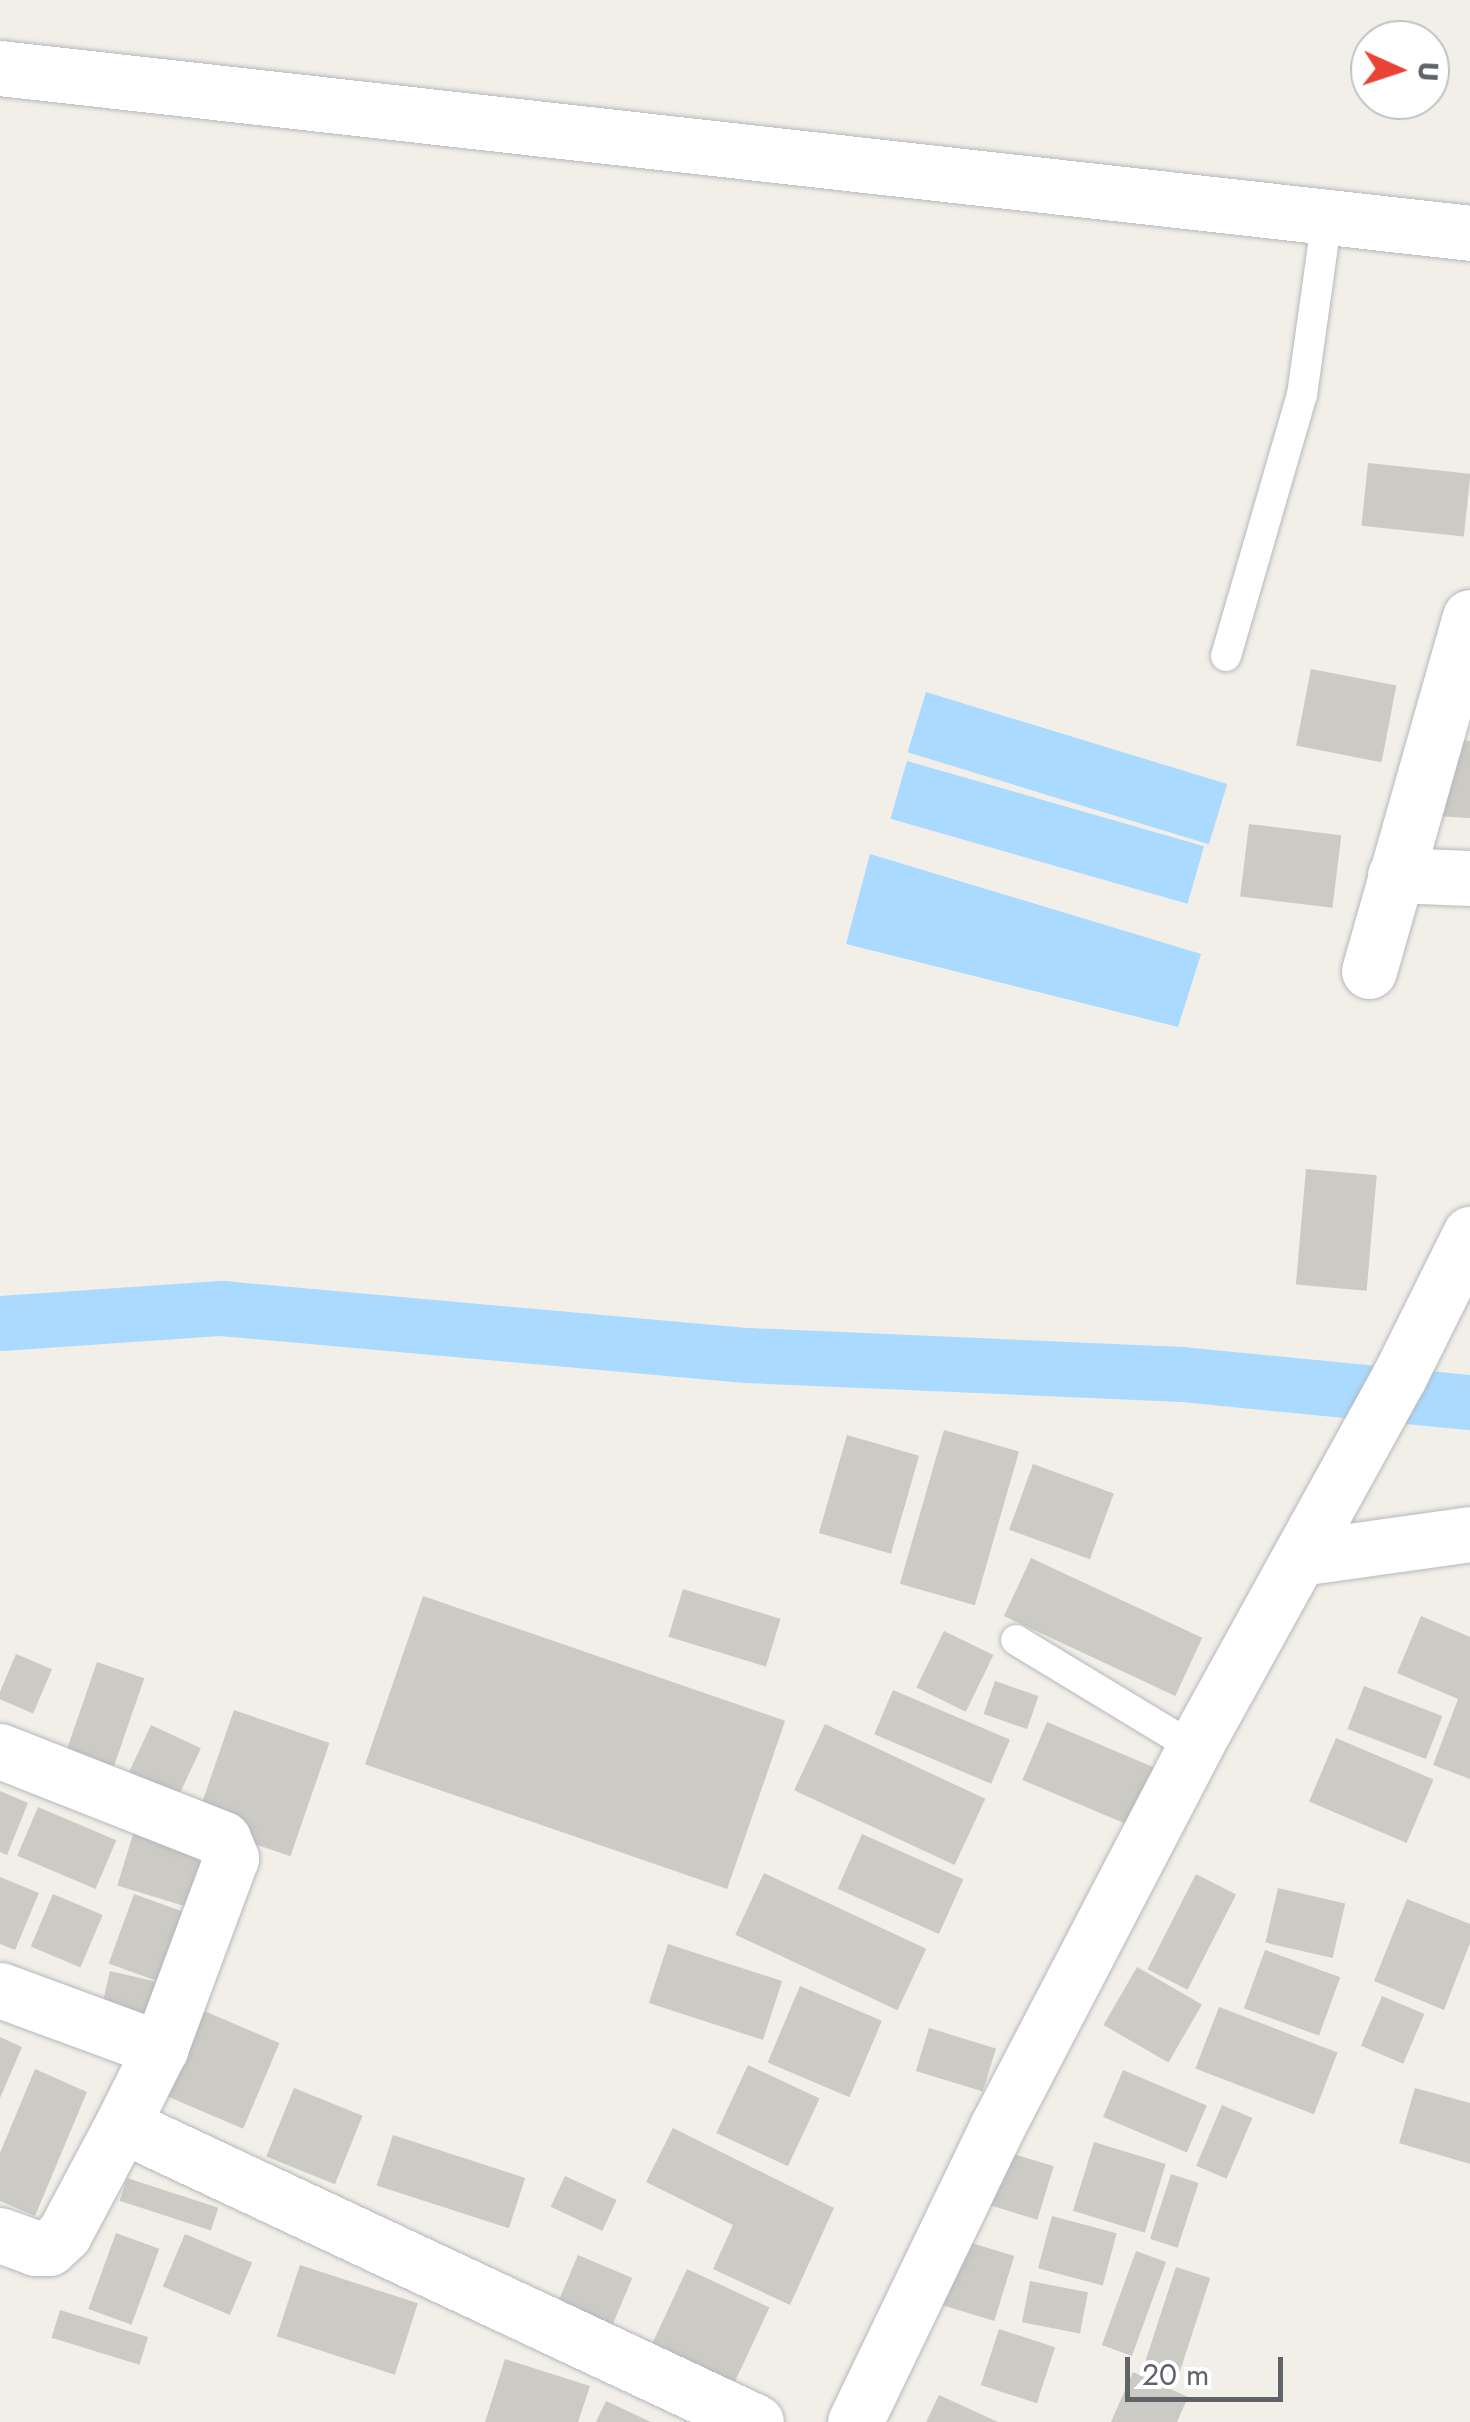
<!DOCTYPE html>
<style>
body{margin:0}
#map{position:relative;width:1470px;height:2422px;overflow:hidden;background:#f1efe8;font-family:Jost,sans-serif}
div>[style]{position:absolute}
.water>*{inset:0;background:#aadaff;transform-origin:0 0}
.canal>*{height:55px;margin:-27.5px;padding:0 27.5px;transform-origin:27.5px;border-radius:27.5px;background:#aadaff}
.building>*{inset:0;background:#cccac5;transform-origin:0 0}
.roads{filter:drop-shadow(0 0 2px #b5b8bc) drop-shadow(0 0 2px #b5b8bc)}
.service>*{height:30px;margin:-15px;padding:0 15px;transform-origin:15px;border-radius:15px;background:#fff}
.minor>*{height:55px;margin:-27.5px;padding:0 27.5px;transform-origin:27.5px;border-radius:27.5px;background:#fff}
span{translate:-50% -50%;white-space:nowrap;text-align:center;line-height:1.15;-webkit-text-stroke:8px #fff;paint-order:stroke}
.north{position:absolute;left:1350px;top:20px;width:100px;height:100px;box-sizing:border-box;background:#fff;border:2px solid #bfc1c3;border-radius:50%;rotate:93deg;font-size:28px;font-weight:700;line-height:40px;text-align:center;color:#5f6368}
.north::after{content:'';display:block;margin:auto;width:35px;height:45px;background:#ea4335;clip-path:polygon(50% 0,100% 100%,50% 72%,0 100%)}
.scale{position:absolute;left:1125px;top:2357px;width:158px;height:45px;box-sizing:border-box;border:5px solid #5f6368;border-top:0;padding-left:12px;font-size:30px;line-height:35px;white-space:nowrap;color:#5f6368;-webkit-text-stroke:8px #fff;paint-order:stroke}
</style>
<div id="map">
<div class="water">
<div style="left:926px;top:692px;width:315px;height:63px;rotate:17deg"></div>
<div style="left:907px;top:761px;width:309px;height:60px;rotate:16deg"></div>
<div style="clip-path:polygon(870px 854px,1201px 954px,1178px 1027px,846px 944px)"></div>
</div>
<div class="canal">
<div style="left:0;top:1323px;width:222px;rotate:-3.9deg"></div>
<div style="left:221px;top:1308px;width:528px;rotate:5.11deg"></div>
<div style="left:747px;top:1355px;width:435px;rotate:2.5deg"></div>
<div style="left:1182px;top:1374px;width:289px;rotate:5.6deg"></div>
</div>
<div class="building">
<div style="left:1368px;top:463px;width:103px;height:63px;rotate:6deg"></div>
<div style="left:1311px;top:669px;width:87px;height:78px;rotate:11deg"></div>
<div style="clip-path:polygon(1442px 739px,1470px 741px,1470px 818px,1435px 816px)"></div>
<div style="left:1249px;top:824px;width:93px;height:73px;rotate:7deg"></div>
<div style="left:1306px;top:1169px;width:71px;height:116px;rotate:5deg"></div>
<div style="left:944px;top:1430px;width:78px;height:160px;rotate:16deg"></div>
<div style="left:847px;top:1435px;width:75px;height:102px;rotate:16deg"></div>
<div style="left:1033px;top:1464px;width:86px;height:70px;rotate:20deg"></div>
<div style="left:1031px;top:1558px;width:189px;height:64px;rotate:25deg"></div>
<div style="left:683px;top:1589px;width:102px;height:50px;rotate:17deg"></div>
<div style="left:423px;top:1596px;width:383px;height:178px;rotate:19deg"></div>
<div style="clip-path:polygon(1421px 1616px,1470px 1637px,1470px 1779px,1433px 1765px,1458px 1699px,1397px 1673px)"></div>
<div style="left:944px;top:1631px;width:55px;height:63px;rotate:26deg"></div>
<div style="left:16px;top:1654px;width:39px;height:48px;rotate:23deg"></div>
<div style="left:97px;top:1662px;width:50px;height:102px;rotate:19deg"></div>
<div style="left:995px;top:1681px;width:46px;height:35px;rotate:19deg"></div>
<div style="left:1364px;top:1686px;width:84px;height:46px;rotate:21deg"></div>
<div style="left:893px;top:1690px;width:127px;height:48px;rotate:23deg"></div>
<div style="left:234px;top:1710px;width:101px;height:120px;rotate:19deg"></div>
<div style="left:1047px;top:1722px;width:121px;height:63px;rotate:23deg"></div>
<div style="left:825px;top:1724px;width:177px;height:73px;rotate:25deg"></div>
<div style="left:151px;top:1725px;width:55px;height:69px;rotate:25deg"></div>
<div style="left:1336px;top:1738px;width:106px;height:69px;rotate:23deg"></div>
<div style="clip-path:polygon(0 1791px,28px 1803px,7px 1855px,0 1852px)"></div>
<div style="left:38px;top:1807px;width:85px;height:53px;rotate:23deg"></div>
<div style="left:134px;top:1831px;width:77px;height:57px;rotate:17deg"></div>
<div style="left:862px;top:1834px;width:111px;height:60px;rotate:24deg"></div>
<div style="left:764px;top:1873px;width:179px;height:68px;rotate:25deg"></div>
<div style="left:1196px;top:1874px;width:45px;height:107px;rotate:27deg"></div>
<div style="clip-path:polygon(0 1877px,39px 1893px,15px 1950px,0 1944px)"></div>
<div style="left:1278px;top:1888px;width:69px;height:56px;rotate:13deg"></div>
<div style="left:53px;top:1894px;width:54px;height:57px;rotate:23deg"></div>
<div style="left:134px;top:1894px;width:55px;height:74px;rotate:20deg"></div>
<div style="clip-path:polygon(1407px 1899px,1470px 1924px,1470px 1943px,1444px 2010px,1374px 1981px)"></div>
<div style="left:668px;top:1944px;width:120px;height:62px;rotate:18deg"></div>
<div style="left:1265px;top:1950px;width:80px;height:62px;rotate:20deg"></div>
<div style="left:1137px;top:1967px;width:75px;height:67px;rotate:30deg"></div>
<div style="left:110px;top:1971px;width:61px;height:54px;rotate:13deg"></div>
<div style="left:800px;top:1986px;width:89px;height:83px;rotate:23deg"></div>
<div style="left:1382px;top:1996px;width:46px;height:54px;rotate:23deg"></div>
<div style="left:1219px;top:2007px;width:127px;height:66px;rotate:21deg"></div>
<div style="left:204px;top:2011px;width:82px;height:93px;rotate:23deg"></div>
<div style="left:929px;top:2028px;width:70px;height:45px;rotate:17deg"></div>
<div style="clip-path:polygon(0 2037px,22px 2047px,0 2098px)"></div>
<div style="left:748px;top:2065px;width:79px;height:75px;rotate:25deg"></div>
<div style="clip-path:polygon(35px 2069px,87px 2092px,35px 2216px,0 2201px,0 2153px)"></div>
<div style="left:1123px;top:2070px;width:91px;height:51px;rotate:23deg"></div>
<div style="left:294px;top:2088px;width:74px;height:74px;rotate:22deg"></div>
<div style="clip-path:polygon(1415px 2088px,1470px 2103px,1470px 2164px,1399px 2143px)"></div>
<div style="left:1222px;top:2105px;width:33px;height:66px;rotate:23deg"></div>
<div style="clip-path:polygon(673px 2128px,834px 2208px,790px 2305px,713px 2269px,733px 2225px,646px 2182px)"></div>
<div style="left:393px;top:2135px;width:139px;height:53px;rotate:18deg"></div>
<div style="left:1094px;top:2142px;width:75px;height:72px;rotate:17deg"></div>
<div style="left:1004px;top:2151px;width:52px;height:56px;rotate:17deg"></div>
<div style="left:1171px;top:2174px;width:29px;height:68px;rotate:18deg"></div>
<div style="left:565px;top:2176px;width:57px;height:34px;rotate:25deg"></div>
<div style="left:127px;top:2178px;width:96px;height:24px;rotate:18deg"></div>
<div style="left:1052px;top:2216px;width:67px;height:54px;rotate:15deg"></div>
<div style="left:116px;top:2233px;width:46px;height:81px;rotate:20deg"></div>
<div style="left:185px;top:2234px;width:73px;height:57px;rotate:23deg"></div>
<div style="left:952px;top:2237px;width:65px;height:68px;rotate:17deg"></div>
<div style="left:1136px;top:2251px;width:32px;height:100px;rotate:20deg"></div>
<div style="left:578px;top:2255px;width:59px;height:55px;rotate:23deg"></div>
<div style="left:300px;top:2265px;width:124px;height:75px;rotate:18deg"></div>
<div style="left:1176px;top:2267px;width:36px;height:101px;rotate:18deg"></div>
<div style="left:687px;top:2269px;width:91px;height:98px;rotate:25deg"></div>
<div style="left:1030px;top:2281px;width:59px;height:42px;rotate:11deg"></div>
<div style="left:60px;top:2310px;width:92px;height:29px;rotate:17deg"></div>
<div style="left:999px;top:2329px;width:59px;height:59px;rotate:18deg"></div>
<div style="clip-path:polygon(505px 2359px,590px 2386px,578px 2422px,485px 2422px)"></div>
<div style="clip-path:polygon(1133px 2372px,1188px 2397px,1177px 2422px,1111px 2422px)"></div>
<div style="clip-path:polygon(939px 2395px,998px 2422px,926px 2422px)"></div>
<div style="clip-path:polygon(606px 2401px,651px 2422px,596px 2422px)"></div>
</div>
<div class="roads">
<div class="service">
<div style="left:1226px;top:656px;width:272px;rotate:-73.8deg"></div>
<div style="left:1302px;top:395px;width:179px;rotate:-82deg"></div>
<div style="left:1016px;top:1640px;width:208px;rotate:31.2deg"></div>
</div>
<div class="minor">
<div style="left:0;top:68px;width:1479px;rotate:6.4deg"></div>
<div style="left:1395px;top:875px;width:75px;rotate:2.3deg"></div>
<div style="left:1369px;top:971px;width:368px;rotate:-74.1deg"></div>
<div style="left:1300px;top:1558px;width:172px;rotate:-8deg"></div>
<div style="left:0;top:1751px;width:240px;rotate:21.5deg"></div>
<div style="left:223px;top:1839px;width:21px;rotate:67deg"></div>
<div style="left:231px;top:1858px;width:204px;rotate:110.4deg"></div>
<div style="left:160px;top:2049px;width:85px;rotate:116.6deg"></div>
<div style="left:122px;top:2125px;width:700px;rotate:25.1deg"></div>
<div style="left:0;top:1990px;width:171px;rotate:20.2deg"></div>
<div style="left:0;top:2235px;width:37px;rotate:20deg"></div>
<div style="left:35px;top:2248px;width:14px"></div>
<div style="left:49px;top:2248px;width:21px;rotate:-43deg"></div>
<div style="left:64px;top:2234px;width:123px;rotate:-62deg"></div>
<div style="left:855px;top:2422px;width:327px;rotate:-64.3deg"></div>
<div style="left:997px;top:2127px;width:427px;rotate:-62.5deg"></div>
<div style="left:1194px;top:1748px;width:424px;rotate:-61.1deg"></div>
<div style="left:1399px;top:1377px;width:160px;rotate:-63.6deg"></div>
</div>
</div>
<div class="north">U</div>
<div class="scale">20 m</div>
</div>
